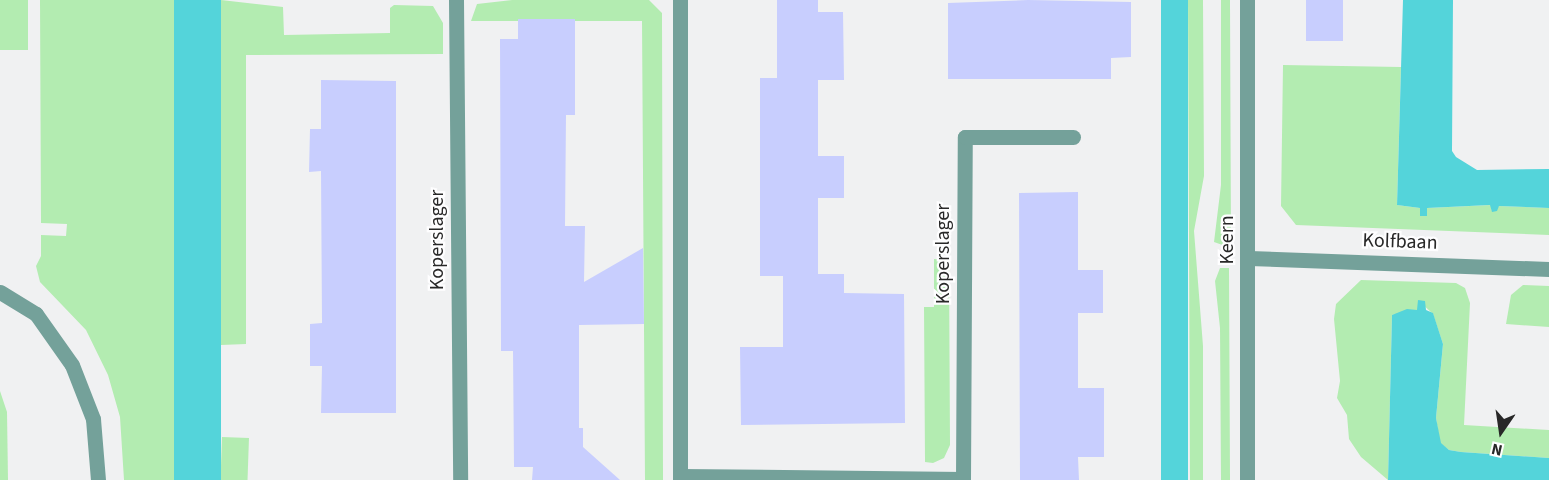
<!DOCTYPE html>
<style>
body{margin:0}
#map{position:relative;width:1549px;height:480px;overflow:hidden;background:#f0f1f2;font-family:"Source Sans 3",sans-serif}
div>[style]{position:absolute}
.green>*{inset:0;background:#b3ecb1;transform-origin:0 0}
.water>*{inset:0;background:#54d4da;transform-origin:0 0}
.building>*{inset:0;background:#c8cefe;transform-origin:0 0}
.minor>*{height:15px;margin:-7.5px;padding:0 7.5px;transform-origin:7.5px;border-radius:7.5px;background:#74a19a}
.tertiary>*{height:15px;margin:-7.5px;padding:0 7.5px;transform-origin:7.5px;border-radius:7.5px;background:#74a19a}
span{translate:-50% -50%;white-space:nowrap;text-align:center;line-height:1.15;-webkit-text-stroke:4.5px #fefeff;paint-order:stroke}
.street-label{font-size:20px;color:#282828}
.north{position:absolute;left:1471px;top:402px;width:60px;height:60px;-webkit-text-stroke:4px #fefeff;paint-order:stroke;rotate:193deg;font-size:16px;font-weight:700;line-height:24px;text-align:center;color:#282828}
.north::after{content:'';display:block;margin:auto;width:21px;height:27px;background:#282828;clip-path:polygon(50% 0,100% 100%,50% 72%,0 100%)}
</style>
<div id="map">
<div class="green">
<div style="left:0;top:0;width:28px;height:50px"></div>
<div style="clip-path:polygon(40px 0,174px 0,174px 480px,124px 480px,120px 417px,108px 375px,86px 330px,40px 282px,36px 266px,41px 256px,41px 235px,66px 236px,67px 224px,41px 223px)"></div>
<div style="clip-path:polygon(221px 0,283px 7px,284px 35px,390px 33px,390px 8px,394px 5px,433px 6px,443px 23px,443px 54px,246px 55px,246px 344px,221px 345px)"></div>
<div style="clip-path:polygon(512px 0,649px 0,662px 13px,663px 480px,645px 480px,642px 21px,471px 21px,477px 4px)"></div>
<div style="clip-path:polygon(1188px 0,1203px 0,1204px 176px,1194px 231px,1203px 346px,1203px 480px,1190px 480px)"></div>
<div style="clip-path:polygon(1221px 0,1230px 0,1231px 248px,1214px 242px,1221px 185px)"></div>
<div style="clip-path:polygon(1283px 65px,1401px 67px,1397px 205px,1420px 208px,1421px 216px,1427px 216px,1427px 208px,1491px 205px,1492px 211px,1499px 206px,1549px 208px,1549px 235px,1296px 225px,1281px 206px)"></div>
<div style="clip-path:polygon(934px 259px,949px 260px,950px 445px,944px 458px,933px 463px,925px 462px,924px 307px,934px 307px)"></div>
<div style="clip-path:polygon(1220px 268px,1229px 268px,1230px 480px,1221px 480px,1220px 328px,1215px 281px)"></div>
<div style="clip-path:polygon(1361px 280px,1456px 283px,1465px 288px,1470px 303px,1464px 425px,1549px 430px,1549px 458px,1461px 452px,1449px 450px,1440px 443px,1436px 418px,1443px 344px,1433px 314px,1418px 300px,1418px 310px,1392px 315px,1388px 480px,1361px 457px,1349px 439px,1347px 415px,1337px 398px,1340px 381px,1334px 319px,1336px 304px)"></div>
<div style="clip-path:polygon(1523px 285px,1549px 286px,1549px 327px,1506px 324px,1511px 295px)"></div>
<div style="clip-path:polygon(0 391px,7px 412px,8px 480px,0 480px)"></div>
<div style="left:222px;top:437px;width:27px;height:43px;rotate:2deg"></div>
</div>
<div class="water">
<div style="left:174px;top:0;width:47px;height:480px"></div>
<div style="left:1161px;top:0;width:27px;height:480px"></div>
<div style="clip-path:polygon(1403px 0,1453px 0,1452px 151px,1456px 157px,1477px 170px,1549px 169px,1549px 208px,1499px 206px,1497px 211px,1492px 212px,1490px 205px,1427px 208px,1427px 216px,1420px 216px,1420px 208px,1397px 205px)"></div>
<div style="clip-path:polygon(1418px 300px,1425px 301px,1426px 310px,1433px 313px,1443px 344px,1436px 418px,1441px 443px,1449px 450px,1461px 452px,1549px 458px,1549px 480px,1388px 480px,1392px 315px,1407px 309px,1417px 310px)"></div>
</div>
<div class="building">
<div style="clip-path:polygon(777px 0,818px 0,818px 12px,843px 12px,844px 80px,818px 80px,818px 156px,844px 156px,844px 198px,818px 198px,818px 274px,844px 274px,844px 293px,904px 294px,905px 423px,741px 425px,740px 347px,783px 347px,783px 276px,760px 276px,760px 78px,777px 78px)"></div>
<div style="clip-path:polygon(1028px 0,1131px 2px,1131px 57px,1111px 58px,1111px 79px,948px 79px,948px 3px)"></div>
<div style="left:1306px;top:0;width:37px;height:41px"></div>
<div style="clip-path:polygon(518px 19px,575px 19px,575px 115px,566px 115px,565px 226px,585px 226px,584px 282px,643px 248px,644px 324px,579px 325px,579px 428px,583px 428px,583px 447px,620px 480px,532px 480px,533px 467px,514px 467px,513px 351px,501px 351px,500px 39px,518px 39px)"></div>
<div style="clip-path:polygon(321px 80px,396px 81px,396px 413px,321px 413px,322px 366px,310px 366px,310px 324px,322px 323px,321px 171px,309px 172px,310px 129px,321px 129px)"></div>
<div style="clip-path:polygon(1078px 192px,1078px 270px,1103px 270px,1103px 313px,1078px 313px,1078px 388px,1104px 388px,1104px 457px,1078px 457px,1079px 480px,1020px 480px,1019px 193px)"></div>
</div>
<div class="minor">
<div style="left:456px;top:0;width:480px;rotate:89.5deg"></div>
<div style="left:680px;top:0;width:480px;rotate:90deg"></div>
<div style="left:1249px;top:258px;width:300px;rotate:2.1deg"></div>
<div style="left:680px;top:476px;width:283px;rotate:0.6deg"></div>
<div style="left:963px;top:480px;width:343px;rotate:-89.7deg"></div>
<div style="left:965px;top:137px;width:108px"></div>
</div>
<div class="tertiary">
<div style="left:0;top:292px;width:42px;rotate:31.4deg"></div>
<div style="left:36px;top:314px;width:62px;rotate:54.8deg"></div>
<div style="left:72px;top:365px;width:58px;rotate:68.7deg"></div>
<div style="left:93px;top:419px;width:61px;rotate:85.3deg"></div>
<div style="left:1247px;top:480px;width:480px;rotate:-90deg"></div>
</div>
<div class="street-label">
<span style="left:437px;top:240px;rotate:-90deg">Koperslager</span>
<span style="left:1227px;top:240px;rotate:-90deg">Keern</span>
<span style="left:1400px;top:242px;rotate:2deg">Kolfbaan</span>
<span style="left:943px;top:254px;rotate:-90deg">Koperslager</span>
</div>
<div class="north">N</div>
</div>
